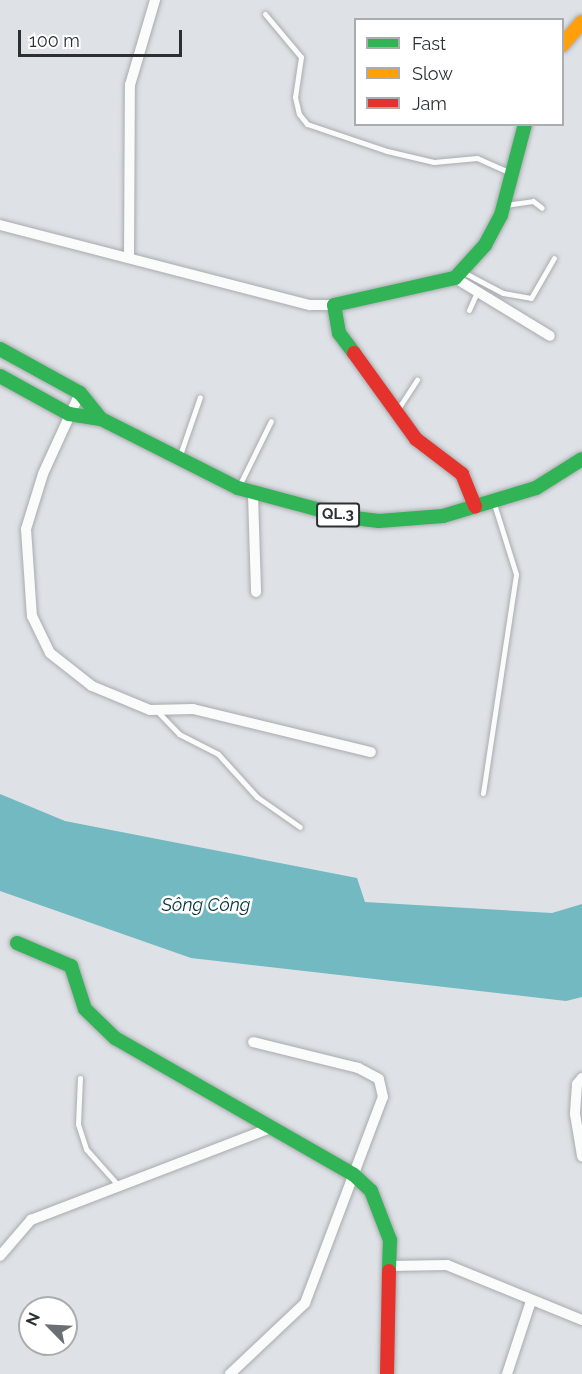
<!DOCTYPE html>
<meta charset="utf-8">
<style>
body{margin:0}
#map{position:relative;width:582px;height:1374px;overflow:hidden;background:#dee2e6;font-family:Raleway,sans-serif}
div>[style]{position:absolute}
.water>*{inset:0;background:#73b9c2}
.roads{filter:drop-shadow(0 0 2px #a8abae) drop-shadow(0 0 2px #a8abae)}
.lane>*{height:5px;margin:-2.5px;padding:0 2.5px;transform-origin:2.5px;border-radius:2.5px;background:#fafbfb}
.street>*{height:10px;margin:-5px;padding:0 5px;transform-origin:5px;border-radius:5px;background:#fafbfb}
.fast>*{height:14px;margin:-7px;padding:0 7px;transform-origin:7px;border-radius:7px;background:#30b455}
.slow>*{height:14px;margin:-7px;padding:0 7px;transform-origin:7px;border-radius:7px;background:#ff9f0a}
.jam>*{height:14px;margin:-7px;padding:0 7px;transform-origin:7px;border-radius:7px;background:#e5322d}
span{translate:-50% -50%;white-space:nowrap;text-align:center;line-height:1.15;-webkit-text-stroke:5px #fff;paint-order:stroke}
.shield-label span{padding:2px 4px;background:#fff;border:2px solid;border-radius:4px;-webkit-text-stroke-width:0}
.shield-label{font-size:15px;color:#2d3033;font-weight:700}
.water-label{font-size:18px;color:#04343a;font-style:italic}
.legend{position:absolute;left:354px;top:18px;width:210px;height:108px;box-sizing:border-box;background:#fff;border:2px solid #abacad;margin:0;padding:8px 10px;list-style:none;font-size:18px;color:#2d3033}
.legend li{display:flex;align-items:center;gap:12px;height:30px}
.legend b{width:30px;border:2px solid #abacad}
.north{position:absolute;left:18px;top:1296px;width:60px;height:60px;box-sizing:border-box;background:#fff;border:2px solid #abacad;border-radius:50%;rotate:294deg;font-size:16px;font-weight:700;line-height:24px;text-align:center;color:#2d3033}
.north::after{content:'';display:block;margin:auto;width:21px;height:27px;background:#6b6e72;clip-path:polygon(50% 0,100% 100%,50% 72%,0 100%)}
.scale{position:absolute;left:18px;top:30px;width:164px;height:27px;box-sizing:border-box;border:3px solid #2d3033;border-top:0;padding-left:8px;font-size:18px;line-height:21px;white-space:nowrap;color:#2d3033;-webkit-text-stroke:4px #fff;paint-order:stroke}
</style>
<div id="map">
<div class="water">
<div style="clip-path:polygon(0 794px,65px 821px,357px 878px,365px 902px,552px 913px,582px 904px,582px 997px,566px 1001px,191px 958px,0 891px)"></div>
</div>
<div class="roads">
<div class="lane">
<div style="left:265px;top:14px;width:56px;rotate:50.1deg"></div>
<div style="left:301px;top:57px;width:40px;rotate:98.5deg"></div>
<div style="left:295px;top:97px;width:17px;rotate:77deg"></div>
<div style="left:299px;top:114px;width:13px;rotate:51deg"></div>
<div style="left:307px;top:124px;width:84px;rotate:18.6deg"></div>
<div style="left:387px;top:151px;width:48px;rotate:13.2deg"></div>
<div style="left:434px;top:162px;width:43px;rotate:-5.3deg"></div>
<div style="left:477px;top:158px;width:36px;rotate:24deg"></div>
<div style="left:505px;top:205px;width:28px;rotate:-8deg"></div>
<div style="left:533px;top:201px;width:11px;rotate:38deg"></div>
<div style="left:463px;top:272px;width:45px;rotate:27.7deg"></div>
<div style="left:503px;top:293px;width:28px;rotate:10deg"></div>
<div style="left:531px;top:298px;width:46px;rotate:-60.1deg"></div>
<div style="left:469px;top:310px;width:20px;rotate:-66deg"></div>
<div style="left:398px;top:409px;width:35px;rotate:-57deg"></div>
<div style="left:180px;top:455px;width:61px;rotate:-71deg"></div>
<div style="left:240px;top:484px;width:70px;rotate:-63.8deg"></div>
<div style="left:156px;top:710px;width:33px;rotate:46deg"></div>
<div style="left:179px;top:734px;width:44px;rotate:27.1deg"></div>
<div style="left:218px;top:754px;width:58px;rotate:47.8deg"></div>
<div style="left:257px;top:797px;width:52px;rotate:34.9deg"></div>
<div style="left:483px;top:793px;width:221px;rotate:-81.4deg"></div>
<div style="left:516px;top:574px;width:73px;rotate:-107.4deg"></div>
<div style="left:80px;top:1078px;width:46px;rotate:92.5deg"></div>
<div style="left:78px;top:1124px;width:26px;rotate:72deg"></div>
<div style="left:86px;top:1149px;width:50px;rotate:48.3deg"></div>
</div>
<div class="street">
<div style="left:0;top:225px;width:320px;rotate:14.5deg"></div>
<div style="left:310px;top:305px;width:24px"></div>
<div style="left:129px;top:257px;width:172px;rotate:-89.7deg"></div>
<div style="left:130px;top:85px;width:89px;rotate:-73.6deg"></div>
<div style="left:455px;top:278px;width:111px;rotate:31.4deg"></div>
<div style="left:80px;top:393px;width:89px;rotate:114.6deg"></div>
<div style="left:43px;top:474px;width:58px;rotate:107.2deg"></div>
<div style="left:26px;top:529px;width:87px;rotate:86.1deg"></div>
<div style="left:32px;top:616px;width:41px;rotate:64.1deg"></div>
<div style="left:50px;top:653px;width:53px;rotate:38.2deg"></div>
<div style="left:92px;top:686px;width:63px;rotate:22.5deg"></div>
<div style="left:150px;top:710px;width:43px;rotate:-1.3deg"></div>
<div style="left:193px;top:709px;width:183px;rotate:13.6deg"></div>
<div style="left:253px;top:495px;width:97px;rotate:88.2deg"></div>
<div style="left:582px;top:1078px;width:8px;rotate:130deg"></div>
<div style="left:577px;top:1084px;width:30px;rotate:94deg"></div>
<div style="left:575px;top:1114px;width:43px;rotate:80.5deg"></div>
<div style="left:0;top:1256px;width:48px;rotate:-49.3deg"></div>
<div style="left:31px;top:1220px;width:259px;rotate:-21deg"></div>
<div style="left:389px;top:1266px;width:58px;rotate:-1deg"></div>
<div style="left:447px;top:1265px;width:146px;rotate:22.2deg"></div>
<div style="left:230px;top:1374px;width:103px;rotate:-43.4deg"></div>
<div style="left:305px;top:1303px;width:220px;rotate:-69.3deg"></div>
<div style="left:383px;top:1097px;width:18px;rotate:-103deg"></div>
<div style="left:379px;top:1079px;width:24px;rotate:-152deg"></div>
<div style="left:358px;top:1068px;width:108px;rotate:-166.1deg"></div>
<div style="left:507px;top:1374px;width:77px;rotate:-71.8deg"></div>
</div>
<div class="fast">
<div style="left:0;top:349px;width:91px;rotate:28.8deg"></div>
<div style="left:80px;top:393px;width:33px;rotate:51deg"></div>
<div style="left:354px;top:353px;width:25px;rotate:-127deg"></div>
<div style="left:339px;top:333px;width:28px;rotate:-100deg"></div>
<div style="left:334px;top:305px;width:124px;rotate:-12.6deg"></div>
<div style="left:455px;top:278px;width:45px;rotate:-47.7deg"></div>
<div style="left:485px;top:245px;width:34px;rotate:-62deg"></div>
<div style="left:501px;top:215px;width:94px;rotate:-75.2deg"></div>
<div style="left:0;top:376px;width:79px;rotate:28.8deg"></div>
<div style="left:69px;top:414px;width:32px;rotate:9deg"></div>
<div style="left:101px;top:419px;width:153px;rotate:26.7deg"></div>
<div style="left:238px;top:488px;width:112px;rotate:15deg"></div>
<div style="left:346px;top:517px;width:33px;rotate:7deg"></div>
<div style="left:379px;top:521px;width:64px;rotate:-4.5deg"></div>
<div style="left:443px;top:516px;width:97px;rotate:-16.8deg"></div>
<div style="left:536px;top:488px;width:54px;rotate:-32.2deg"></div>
<div style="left:17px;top:943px;width:59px;rotate:23.1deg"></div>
<div style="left:71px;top:966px;width:45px;rotate:72deg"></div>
<div style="left:85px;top:1009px;width:42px;rotate:44deg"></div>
<div style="left:115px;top:1038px;width:275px;rotate:29.8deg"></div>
<div style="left:354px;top:1175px;width:23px;rotate:43deg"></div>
<div style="left:371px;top:1191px;width:53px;rotate:68.8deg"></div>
<div style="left:390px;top:1240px;width:31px;rotate:92deg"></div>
</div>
<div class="slow">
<div style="left:562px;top:45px;width:30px;rotate:-49deg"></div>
</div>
<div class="jam">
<div style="left:354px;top:353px;width:106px;rotate:54.2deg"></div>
<div style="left:416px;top:439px;width:58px;rotate:37.3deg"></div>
<div style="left:462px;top:474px;width:35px;rotate:68deg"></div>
<div style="left:387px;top:1374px;width:103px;rotate:-88.9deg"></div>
</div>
</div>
<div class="shield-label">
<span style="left:338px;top:515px">QL.3</span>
</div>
<div class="water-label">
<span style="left:206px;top:905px">Sông Công</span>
</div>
<ul class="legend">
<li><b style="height:8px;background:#30b455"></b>Fast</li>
<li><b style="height:8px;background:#ff9f0a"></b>Slow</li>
<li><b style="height:8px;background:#e5322d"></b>Jam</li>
</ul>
<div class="north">N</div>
<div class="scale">100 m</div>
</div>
